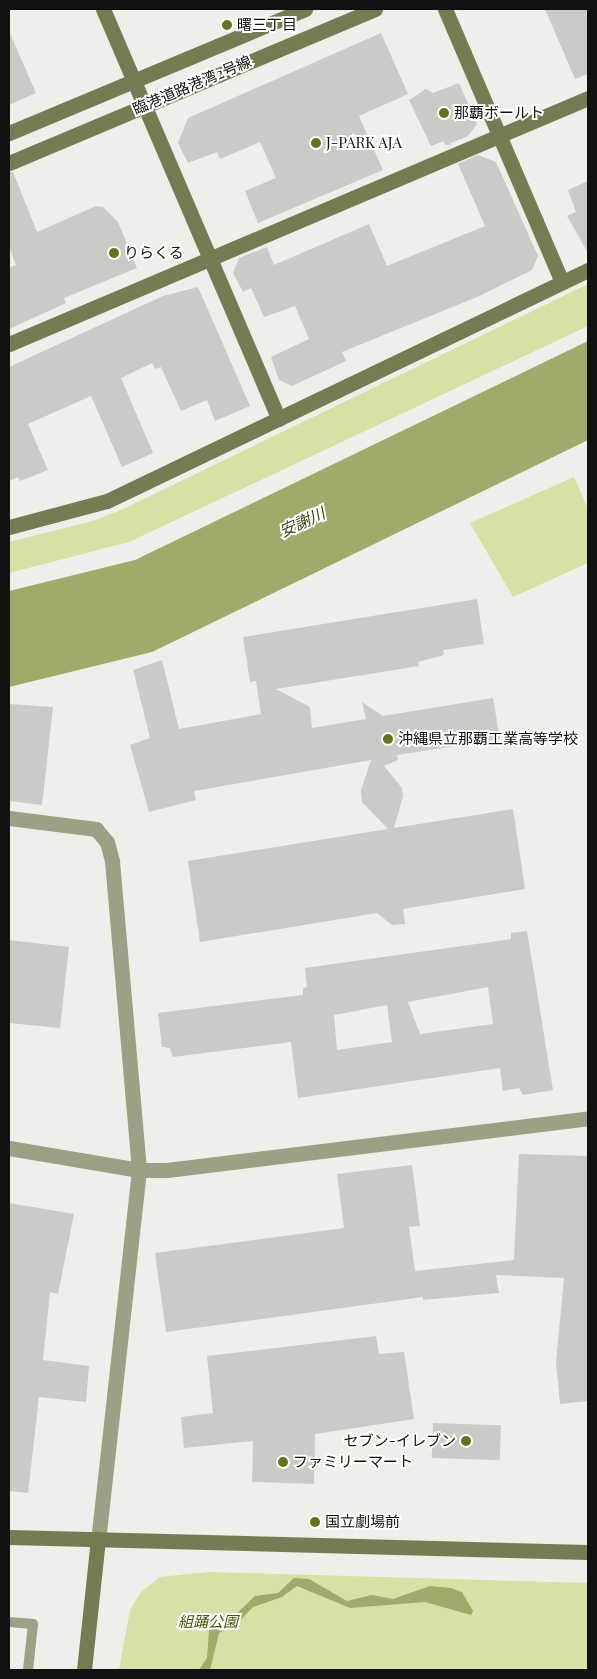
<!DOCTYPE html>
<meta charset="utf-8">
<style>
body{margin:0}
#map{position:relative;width:597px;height:1679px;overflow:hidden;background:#edefe8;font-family:"Playfair Display","Noto Sans JP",serif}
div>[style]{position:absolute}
.green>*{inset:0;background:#d6e2a5}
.water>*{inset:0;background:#9eab6a}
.building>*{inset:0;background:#cacbc5;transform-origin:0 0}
.lane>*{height:10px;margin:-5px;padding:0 5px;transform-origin:5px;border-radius:5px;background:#9ba186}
.street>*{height:15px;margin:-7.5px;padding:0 7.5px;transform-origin:7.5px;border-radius:7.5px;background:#9ba186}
.secondary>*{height:15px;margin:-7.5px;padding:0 7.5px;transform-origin:7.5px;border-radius:7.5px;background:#747c54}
.dots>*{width:14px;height:14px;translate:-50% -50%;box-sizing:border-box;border:2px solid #fff;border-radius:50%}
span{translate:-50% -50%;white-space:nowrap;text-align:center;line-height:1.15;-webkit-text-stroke:4px #fff;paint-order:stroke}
.poi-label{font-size:15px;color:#11110f}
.left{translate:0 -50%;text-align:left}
.right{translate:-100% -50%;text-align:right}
.street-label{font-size:15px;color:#11110f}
.park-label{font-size:15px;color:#4a5405;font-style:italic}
.water-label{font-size:16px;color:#404717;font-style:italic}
.frame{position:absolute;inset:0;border:10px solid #11110f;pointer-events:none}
</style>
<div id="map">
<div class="green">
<div style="clip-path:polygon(588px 284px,588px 326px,129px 542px,9px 573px,9px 542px,93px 521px,123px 509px)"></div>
<div style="clip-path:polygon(574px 477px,588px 509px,588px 563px,513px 597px,470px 523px)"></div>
<div style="clip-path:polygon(209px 1572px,588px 1583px,588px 1670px,119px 1670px,130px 1610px,141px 1592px,160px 1577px)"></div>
</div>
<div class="water">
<div style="clip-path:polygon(588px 341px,588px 440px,152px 652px,9px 687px,9px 591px,135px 560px)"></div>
<div style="clip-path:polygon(294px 1578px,309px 1579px,347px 1601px,372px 1595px,393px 1599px,430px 1586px,451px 1588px,462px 1592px,473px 1611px,471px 1615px,425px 1602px,350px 1608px,297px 1586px,282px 1597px,253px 1607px,236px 1625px,219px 1633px,210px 1670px,199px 1670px,207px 1658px,209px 1630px,235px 1615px,255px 1596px,278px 1593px)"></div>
</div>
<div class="building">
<div style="clip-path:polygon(545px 9px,588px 9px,588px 74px,575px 79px)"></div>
<div style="clip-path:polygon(9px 31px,36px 93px,9px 105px)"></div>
<div style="clip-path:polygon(381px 33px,408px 94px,359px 116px,383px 170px,258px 223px,245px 191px,276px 178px,260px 142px,220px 159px,217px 152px,188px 163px,178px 143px,188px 118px)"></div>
<div style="clip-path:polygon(459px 83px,477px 124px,468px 136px,449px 144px,453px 145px,445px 145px,444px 141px,431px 146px,409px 100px,426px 89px,433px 93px)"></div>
<div style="clip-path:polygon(478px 155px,496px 162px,538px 256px,532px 270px,477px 297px,342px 352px,346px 361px,292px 386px,279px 380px,271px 357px,309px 339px,295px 306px,264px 317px,251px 288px,243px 292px,233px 273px,239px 258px,267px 247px,274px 265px,369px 224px,387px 266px,485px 226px,458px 164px)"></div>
<div style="clip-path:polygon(9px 172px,13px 172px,37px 232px,96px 206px,103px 207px,118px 222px,137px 268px,64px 298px,66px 303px,9px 329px,9px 268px,16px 265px,9px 246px)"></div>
<div style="clip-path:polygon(588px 181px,588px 253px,567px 216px,576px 212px,568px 190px)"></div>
<div style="clip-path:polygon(198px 287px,250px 406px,215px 421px,207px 400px,181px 411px,161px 367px,155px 369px,152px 363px,121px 378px,153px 453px,122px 467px,91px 396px,28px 424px,48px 470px,20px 481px,18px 477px,9px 481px,9px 367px,163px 296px)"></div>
<div style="clip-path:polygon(477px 599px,484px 644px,443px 650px,444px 655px,418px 662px,419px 666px,276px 689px,310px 707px,312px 728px,366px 719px,362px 702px,383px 716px,493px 698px,500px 739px,397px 755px,398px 760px,384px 766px,402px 788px,403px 796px,394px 828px,513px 809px,525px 889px,403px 909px,405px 924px,392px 925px,377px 913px,200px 942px,188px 861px,388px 829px,362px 802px,361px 790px,371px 760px,194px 791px,196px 800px,149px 812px,130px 745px,150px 738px,133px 670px,162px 660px,179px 729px,261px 714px,256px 681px,250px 682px,243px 637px)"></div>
<div style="clip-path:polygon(9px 704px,53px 707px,42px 805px,9px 801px)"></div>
<div style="clip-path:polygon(evenodd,527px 931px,553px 1090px,523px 1095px,519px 1088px,503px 1091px,500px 1068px,298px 1098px,291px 1042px,173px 1057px,170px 1048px,162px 1047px,158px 1013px,303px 995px,303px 988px,307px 987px,305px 968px,511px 939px,511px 933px,527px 931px,488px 987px,493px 1024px,420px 1034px,408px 1002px,488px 987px,527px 931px,387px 1005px,392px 1042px,337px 1050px,334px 1015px,387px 1005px)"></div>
<div style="clip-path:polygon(9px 940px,69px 947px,60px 1028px,9px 1023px)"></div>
<div style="clip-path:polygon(519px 1154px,588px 1156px,588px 1401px,560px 1404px,556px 1362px,564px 1278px,496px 1275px,499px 1293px,423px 1300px,423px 1297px,166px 1332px,155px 1253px,344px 1228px,337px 1174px,412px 1165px,420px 1226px,409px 1227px,415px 1271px,514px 1260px)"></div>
<div style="clip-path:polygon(9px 1203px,74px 1214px,58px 1294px,50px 1292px,43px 1360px,89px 1366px,86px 1402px,39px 1397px,28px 1493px,9px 1491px)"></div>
<div style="clip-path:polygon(376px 1336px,379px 1354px,404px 1352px,414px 1419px,315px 1434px,314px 1484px,252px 1482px,253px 1441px,184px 1448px,181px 1417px,213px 1413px,207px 1356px)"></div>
<div style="left:433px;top:1423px;width:68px;height:35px;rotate:2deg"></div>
</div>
<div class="lane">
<div style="left:9px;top:1622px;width:24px;rotate:5deg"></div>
<div style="left:33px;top:1624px;width:46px;rotate:96.2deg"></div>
</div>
<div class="street">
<div style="left:9px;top:818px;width:88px;rotate:7.2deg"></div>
<div style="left:96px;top:829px;width:17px;rotate:50deg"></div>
<div style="left:107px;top:842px;width:20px;rotate:75deg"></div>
<div style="left:112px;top:861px;width:310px;rotate:85deg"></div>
<div style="left:139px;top:1170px;width:371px;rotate:96.3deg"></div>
<div style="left:9px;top:1148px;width:132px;rotate:9.6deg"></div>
<div style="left:139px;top:1170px;width:28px"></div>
<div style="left:167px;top:1170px;width:424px;rotate:-7deg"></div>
</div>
<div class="secondary">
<div style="left:103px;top:9px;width:446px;rotate:66.8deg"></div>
<div style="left:445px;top:9px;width:297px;rotate:66.8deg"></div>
<div style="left:9px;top:133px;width:321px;rotate:-22.7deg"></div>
<div style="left:9px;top:163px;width:397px;rotate:-22.8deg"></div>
<div style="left:9px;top:344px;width:629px;rotate:-23.02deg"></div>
<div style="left:9px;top:527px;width:101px;rotate:-14.9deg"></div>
<div style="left:107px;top:501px;width:534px;rotate:-25.65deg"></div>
<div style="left:9px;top:1537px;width:579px;rotate:1.48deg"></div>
<div style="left:84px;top:1670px;width:132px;rotate:-83.9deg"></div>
</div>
<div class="dots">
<div style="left:227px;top:25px;background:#66721c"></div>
<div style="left:444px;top:113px;background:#66721c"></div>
<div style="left:316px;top:143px;background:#66721c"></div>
<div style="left:114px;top:253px;background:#66721c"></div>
<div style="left:388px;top:739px;background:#66721c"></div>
<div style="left:466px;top:1441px;background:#66721c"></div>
<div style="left:283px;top:1462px;background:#66721c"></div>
<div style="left:315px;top:1522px;background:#66721c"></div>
</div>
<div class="poi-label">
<span class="left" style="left:237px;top:25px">曙三丁目</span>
<span class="left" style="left:454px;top:113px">那覇ボールト</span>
<span class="left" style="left:326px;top:143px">J-PARK AJA</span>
<span class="left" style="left:124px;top:253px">りらくる</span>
<span class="left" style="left:398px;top:739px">沖縄県立那覇工業高等学校</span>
<span class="right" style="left:456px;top:1441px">セブン-イレブン</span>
<span class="left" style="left:293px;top:1462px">ファミリーマート</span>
<span class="left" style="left:325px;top:1522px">国立劇場前</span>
</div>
<div class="street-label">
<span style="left:192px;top:85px;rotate:-23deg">臨港道路港湾2号線</span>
</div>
<div class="park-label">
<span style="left:208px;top:1622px">組踊公園</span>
</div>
<div class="water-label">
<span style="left:302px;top:522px;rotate:-25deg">安謝川</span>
</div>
<div class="frame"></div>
</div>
